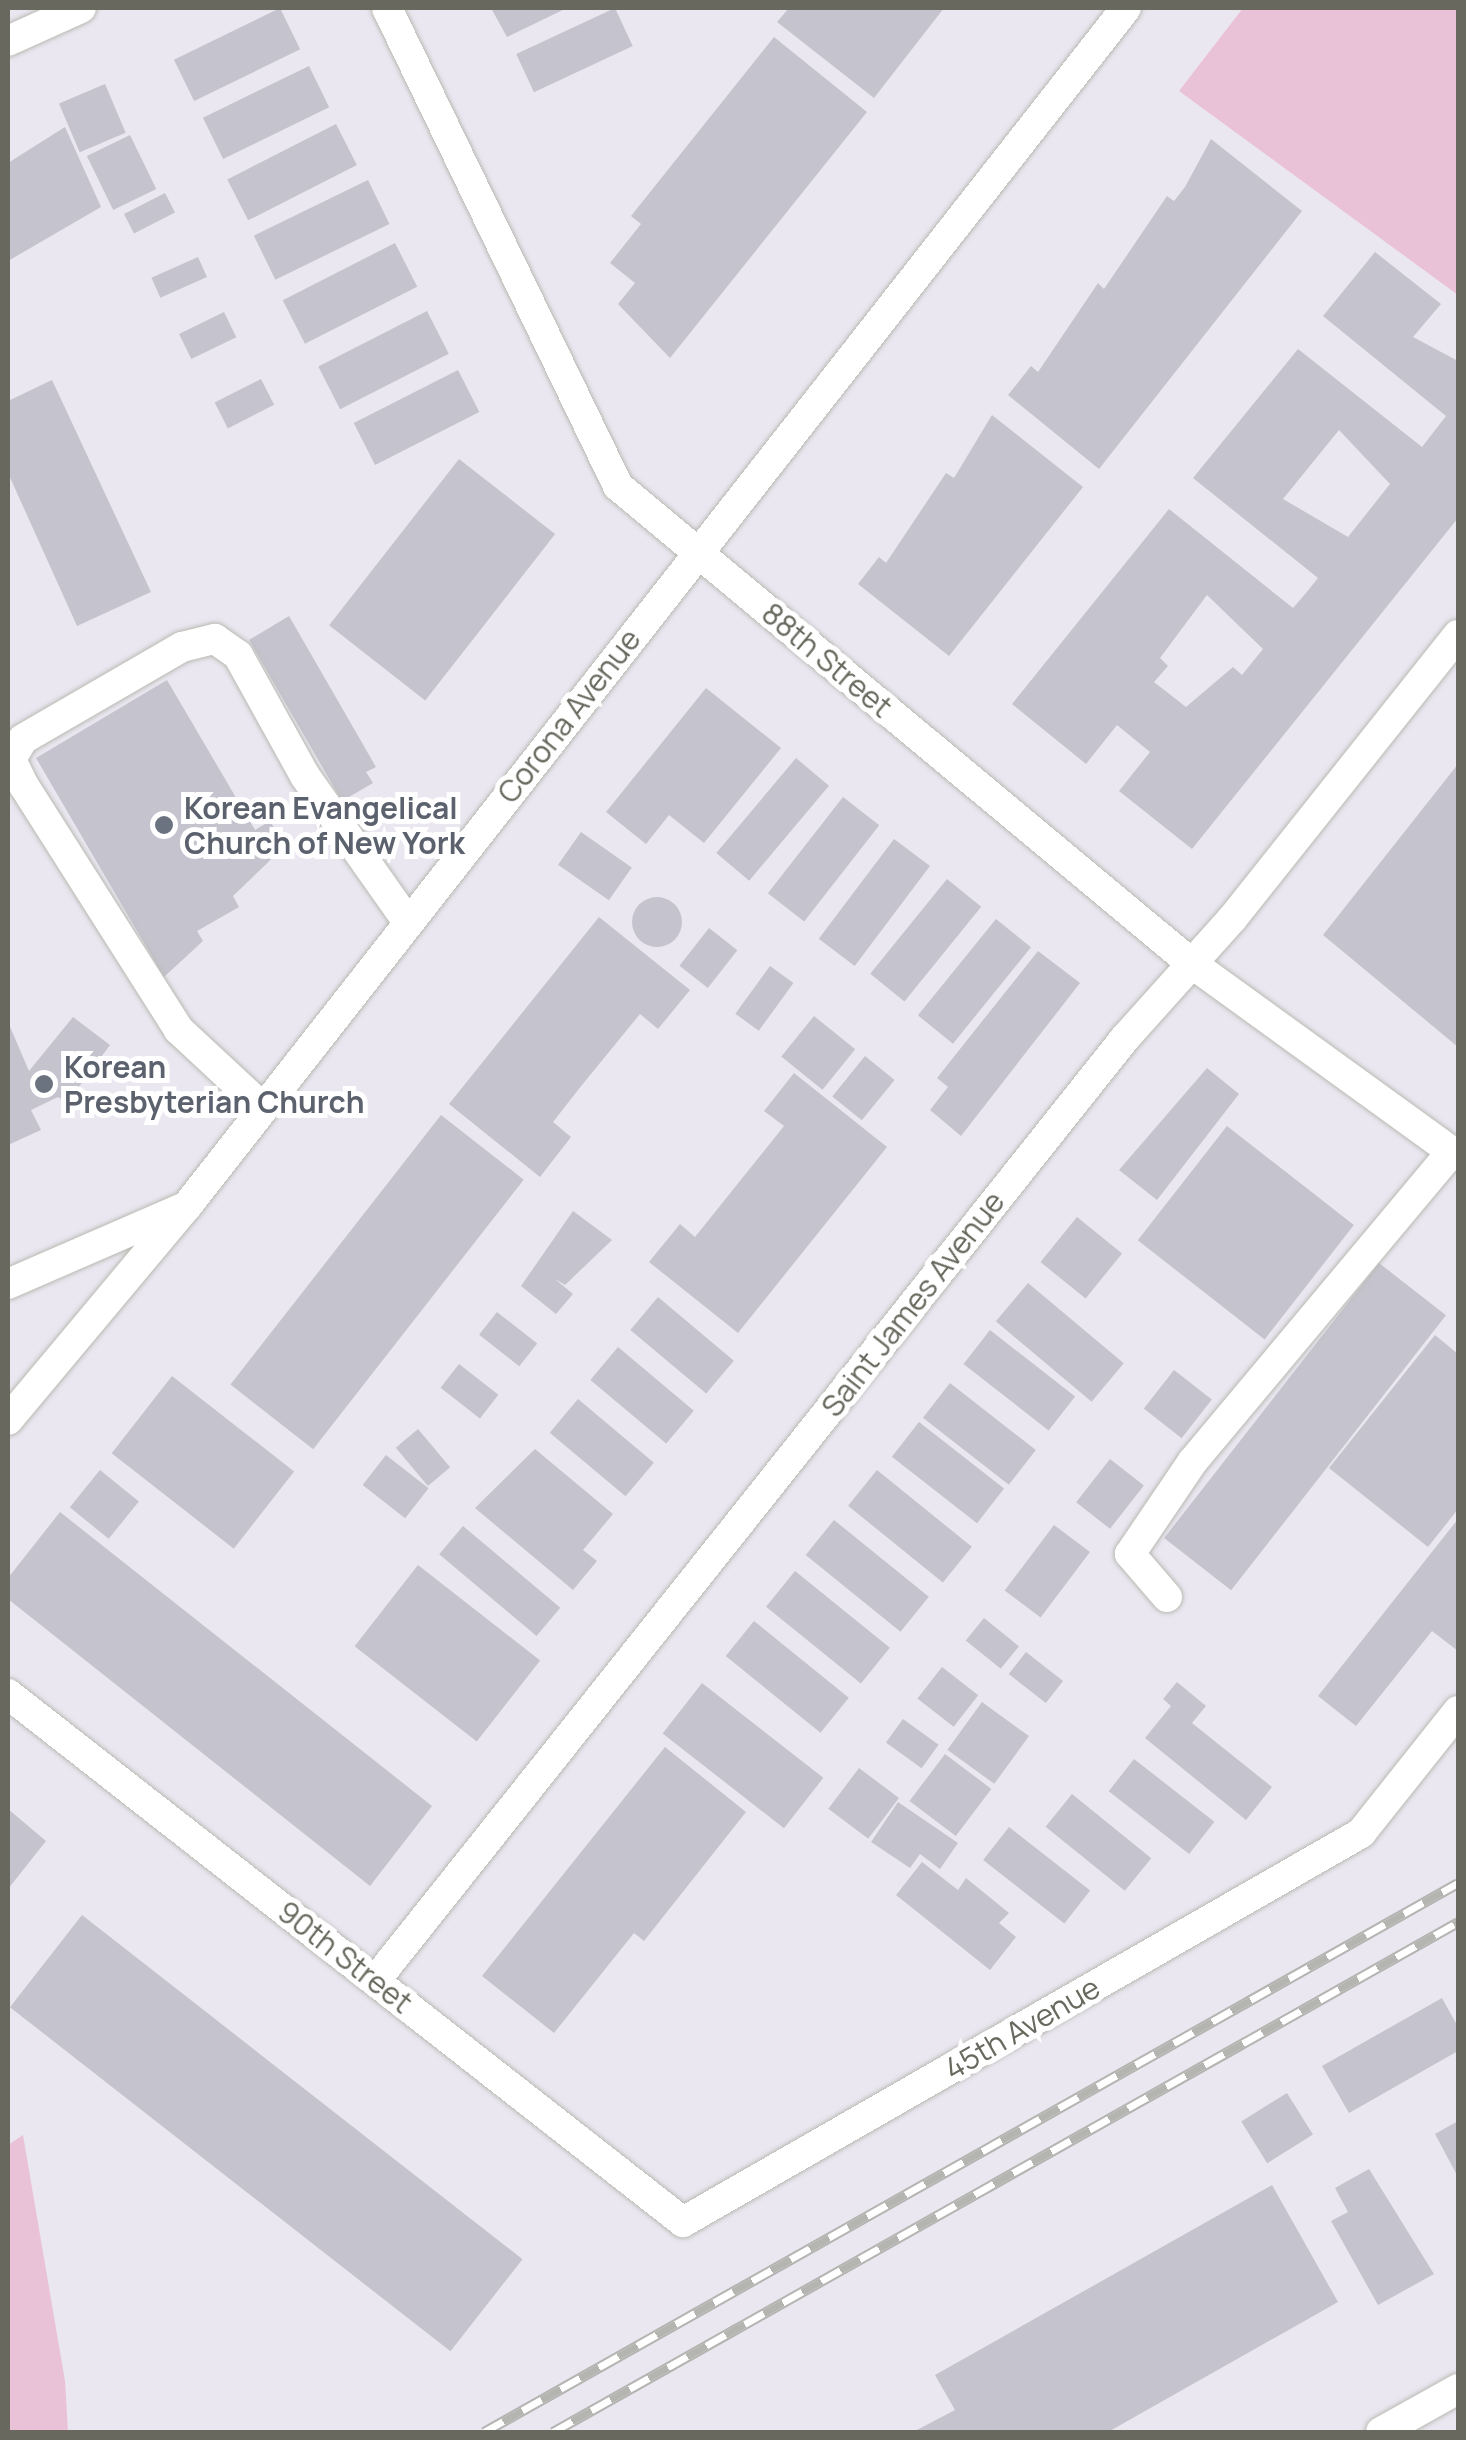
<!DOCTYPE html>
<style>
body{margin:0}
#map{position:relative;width:1466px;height:2440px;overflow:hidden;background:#eae7f1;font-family:Manrope,sans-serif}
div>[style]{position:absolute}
.green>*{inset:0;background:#eac2d7}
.building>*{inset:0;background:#c5c3cd;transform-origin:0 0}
.round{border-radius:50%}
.roads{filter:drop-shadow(0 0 2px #b9bab2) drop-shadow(0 0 2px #b9bab2)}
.service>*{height:30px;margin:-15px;padding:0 15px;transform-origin:15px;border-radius:15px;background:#fff}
.minor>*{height:30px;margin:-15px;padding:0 15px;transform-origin:15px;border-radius:15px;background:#fff}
.tertiary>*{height:30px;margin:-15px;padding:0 15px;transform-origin:15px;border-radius:15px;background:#fff}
.rail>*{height:11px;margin-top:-5.5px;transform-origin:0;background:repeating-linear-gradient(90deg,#fff 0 22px,#b4b4b1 0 44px);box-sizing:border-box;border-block:2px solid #b4b4b1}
.dots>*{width:28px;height:28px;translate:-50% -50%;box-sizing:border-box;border:5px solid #fff;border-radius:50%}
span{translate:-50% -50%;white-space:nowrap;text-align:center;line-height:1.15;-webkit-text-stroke:10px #fff;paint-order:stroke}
.street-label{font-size:30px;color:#68685e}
.worship-label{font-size:30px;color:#5b616d;font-weight:700}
.left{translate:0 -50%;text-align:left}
.frame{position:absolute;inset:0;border:10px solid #68685e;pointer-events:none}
</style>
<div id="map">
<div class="green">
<div style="clip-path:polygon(1243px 8px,1458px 8px,1458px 295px,1179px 91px)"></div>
<div style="clip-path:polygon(23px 2135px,65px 2381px,68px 2432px,8px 2432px,8px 2145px)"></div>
</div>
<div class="building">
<div style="left:280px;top:8px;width:46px;height:118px;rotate:64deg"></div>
<div style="clip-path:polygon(491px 8px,567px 8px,507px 37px)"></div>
<div style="left:615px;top:8px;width:42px;height:109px;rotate:65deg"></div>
<div style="clip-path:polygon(789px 8px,944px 8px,874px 98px,777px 22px)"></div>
<div style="clip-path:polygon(774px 37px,867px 112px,670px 358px,618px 304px,635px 283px,610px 263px,641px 224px,631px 216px)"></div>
<div style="left:309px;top:66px;width:46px;height:118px;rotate:64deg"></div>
<div style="left:105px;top:84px;width:53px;height:50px;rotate:67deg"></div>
<div style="left:336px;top:124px;width:46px;height:122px;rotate:63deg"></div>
<div style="clip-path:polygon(65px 127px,101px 207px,8px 261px,8px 163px)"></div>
<div style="left:130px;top:135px;width:60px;height:48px;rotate:64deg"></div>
<div style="clip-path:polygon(1211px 139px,1302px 211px,1099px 469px,1008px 395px,1031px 366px,1038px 372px,1098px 283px,1104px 289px,1167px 196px,1174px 201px,1185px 187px)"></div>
<div style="left:368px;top:180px;width:49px;height:127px;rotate:64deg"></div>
<div style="left:165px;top:193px;width:22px;height:46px;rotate:63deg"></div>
<div style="left:395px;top:243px;width:49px;height:126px;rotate:63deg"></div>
<div style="clip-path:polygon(evenodd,1375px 252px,1441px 304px,1413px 337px,1458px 361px,1458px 518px,1192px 849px,1119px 791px,1150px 752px,1117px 725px,1086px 764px,1012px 704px,1169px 509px,1293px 608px,1306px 593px,1318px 578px,1193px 478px,1298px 349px,1422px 447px,1446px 416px,1323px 316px,1375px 252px,1339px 430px,1390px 484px,1348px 537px,1283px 499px,1339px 430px,1375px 252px,1207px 595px,1263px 649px,1242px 675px,1233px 667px,1186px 707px,1154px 682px,1168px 666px,1160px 658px,1207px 595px)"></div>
<div style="left:198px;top:257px;width:22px;height:51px;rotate:66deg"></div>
<div style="left:427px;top:311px;width:48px;height:122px;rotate:63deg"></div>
<div style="left:224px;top:312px;width:28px;height:50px;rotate:64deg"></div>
<div style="left:458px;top:370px;width:47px;height:117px;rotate:63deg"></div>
<div style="left:261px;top:379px;width:29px;height:52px;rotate:63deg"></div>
<div style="clip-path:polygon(52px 380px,151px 592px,77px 626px,8px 473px,8px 401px)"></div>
<div style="clip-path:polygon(992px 415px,1083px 487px,949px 656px,858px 584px,879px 557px,886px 563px,946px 473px,954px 478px)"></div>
<div style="left:459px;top:459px;width:122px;height:211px;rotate:38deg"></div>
<div style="clip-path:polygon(289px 616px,376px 767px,366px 772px,373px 783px,342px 801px,249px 640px)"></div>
<div style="clip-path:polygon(167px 680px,255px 830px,270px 821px,285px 846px,233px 896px,239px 907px,197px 931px,203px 941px,164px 977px,36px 758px)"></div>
<div style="clip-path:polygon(706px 688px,781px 748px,704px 843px,669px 815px,646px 844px,606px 812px)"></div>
<div style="left:796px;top:758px;width:43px;height:124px;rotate:40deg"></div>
<div style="clip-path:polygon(1458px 764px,1458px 1047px,1323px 935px)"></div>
<div style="left:843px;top:797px;width:46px;height:122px;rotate:38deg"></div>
<div style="left:581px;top:832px;width:62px;height:40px;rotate:35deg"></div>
<div style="left:894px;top:839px;width:45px;height:125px;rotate:37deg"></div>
<div style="left:947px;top:879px;width:44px;height:122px;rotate:39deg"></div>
<div class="round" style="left:632px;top:897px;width:50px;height:50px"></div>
<div style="clip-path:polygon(599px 917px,690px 990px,658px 1029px,640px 1014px,582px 1085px,553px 1122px,571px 1137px,540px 1177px,449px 1104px)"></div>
<div style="left:996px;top:919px;width:45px;height:124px;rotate:39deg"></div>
<div style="left:709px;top:928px;width:36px;height:48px;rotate:38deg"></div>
<div style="clip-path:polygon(1038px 951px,1080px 983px,961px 1136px,930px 1110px,948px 1087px,937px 1078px)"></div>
<div style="left:770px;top:966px;width:29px;height:59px;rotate:36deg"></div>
<div style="left:814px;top:1016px;width:53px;height:52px;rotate:39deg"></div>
<div style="clip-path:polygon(73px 1017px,110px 1045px,67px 1103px,58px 1097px,31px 1110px,41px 1130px,8px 1145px,8px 1022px,29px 1071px)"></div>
<div style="left:865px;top:1056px;width:38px;height:52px;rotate:39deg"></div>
<div style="clip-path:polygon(1207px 1068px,1239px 1094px,1157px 1200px,1119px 1170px)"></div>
<div style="clip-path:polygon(794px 1073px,887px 1147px,738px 1333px,649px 1262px,680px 1224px,695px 1237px,784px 1126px,764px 1111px)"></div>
<div style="left:441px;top:1115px;width:105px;height:342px;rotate:38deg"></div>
<div style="left:1227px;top:1126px;width:161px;height:145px;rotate:38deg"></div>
<div style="clip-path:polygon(573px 1211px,612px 1240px,565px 1285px,555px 1279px,573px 1294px,556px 1314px,521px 1286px)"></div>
<div style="left:1077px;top:1217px;width:58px;height:58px;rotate:39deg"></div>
<div style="left:1379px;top:1263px;width:85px;height:349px;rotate:38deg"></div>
<div style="left:1028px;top:1283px;width:125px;height:50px;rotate:40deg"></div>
<div style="left:658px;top:1297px;width:99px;height:43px;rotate:40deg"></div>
<div style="left:497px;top:1312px;width:51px;height:29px;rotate:38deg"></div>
<div style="left:990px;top:1330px;width:108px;height:43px;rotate:38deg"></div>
<div style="clip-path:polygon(1435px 1335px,1458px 1354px,1458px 1509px,1428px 1547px,1329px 1468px)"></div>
<div style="left:618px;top:1347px;width:99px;height:43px;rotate:40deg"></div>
<div style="left:459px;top:1364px;width:50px;height:30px;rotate:38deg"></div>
<div style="left:1174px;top:1370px;width:48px;height:49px;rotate:38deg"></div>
<div style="left:172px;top:1376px;width:155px;height:98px;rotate:38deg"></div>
<div style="left:950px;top:1383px;width:109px;height:44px;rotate:38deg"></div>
<div style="left:578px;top:1399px;width:99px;height:44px;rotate:40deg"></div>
<div style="left:919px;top:1422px;width:108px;height:44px;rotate:38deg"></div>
<div style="left:418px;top:1429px;width:50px;height:29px;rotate:50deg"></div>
<div style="clip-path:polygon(535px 1449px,613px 1514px,583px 1550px,597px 1561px,573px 1590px,475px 1508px)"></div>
<div style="left:386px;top:1455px;width:54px;height:38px;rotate:38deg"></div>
<div style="left:1110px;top:1459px;width:43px;height:55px;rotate:38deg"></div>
<div style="left:100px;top:1470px;width:50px;height:48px;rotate:39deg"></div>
<div style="left:877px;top:1470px;width:122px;height:46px;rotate:39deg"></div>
<div style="clip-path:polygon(60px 1512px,432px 1806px,370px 1886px,8px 1599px,8px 1578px)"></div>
<div style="clip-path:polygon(1458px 1519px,1458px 1651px,1432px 1631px,1356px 1726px,1318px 1696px)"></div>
<div style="left:834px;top:1520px;width:122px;height:45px;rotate:39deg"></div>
<div style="left:1054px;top:1525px;width:45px;height:82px;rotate:37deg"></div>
<div style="left:463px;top:1526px;width:127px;height:37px;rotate:40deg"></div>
<div style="left:418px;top:1565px;width:155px;height:103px;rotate:38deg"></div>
<div style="left:795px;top:1571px;width:122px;height:46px;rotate:39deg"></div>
<div style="left:984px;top:1618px;width:45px;height:29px;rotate:39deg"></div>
<div style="left:754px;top:1621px;width:122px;height:45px;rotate:39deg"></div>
<div style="left:1026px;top:1652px;width:47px;height:28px;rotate:38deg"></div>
<div style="left:942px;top:1667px;width:46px;height:40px;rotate:38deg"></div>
<div style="clip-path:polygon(1177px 1682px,1206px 1706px,1192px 1723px,1272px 1787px,1246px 1820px,1145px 1738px,1171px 1706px,1163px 1699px)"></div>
<div style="left:702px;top:1683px;width:154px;height:64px;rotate:38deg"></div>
<div style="left:982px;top:1702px;width:58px;height:59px;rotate:36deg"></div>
<div style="left:903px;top:1719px;width:44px;height:29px;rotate:36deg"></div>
<div style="clip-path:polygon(665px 1747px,746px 1812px,644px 1941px,634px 1933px,554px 2033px,482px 1976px)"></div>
<div style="left:945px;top:1754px;width:58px;height:59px;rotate:37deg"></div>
<div style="left:1134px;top:1759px;width:102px;height:41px;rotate:38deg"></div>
<div style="left:859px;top:1768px;width:50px;height:51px;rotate:37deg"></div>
<div style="left:1072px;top:1794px;width:102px;height:42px;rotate:39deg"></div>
<div style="clip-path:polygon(898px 1802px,958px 1843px,940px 1869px,920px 1854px,910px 1868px,871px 1842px)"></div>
<div style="clip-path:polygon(8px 1809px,46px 1841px,8px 1889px)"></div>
<div style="left:1009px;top:1827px;width:103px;height:42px;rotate:38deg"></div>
<div style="clip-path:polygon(922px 1862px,958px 1890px,966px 1878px,1009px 1913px,999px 1923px,1016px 1937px,990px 1970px,896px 1895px)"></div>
<div style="left:82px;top:1915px;width:559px;height:117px;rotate:38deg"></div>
<div style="clip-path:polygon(1442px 1998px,1458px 2027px,1458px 2051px,1349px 2113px,1322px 2066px)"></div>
<div style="left:1287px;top:2093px;width:49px;height:54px;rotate:58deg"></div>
<div style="clip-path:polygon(1458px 2121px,1458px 2177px,1435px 2134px)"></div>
<div style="clip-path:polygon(1369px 2169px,1434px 2274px,1378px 2305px,1331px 2221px,1348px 2212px,1335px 2188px)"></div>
<div style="clip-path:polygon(1272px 2185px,1338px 2302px,1108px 2432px,913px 2432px,955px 2410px,935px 2375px)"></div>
</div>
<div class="roads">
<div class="service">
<div style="left:263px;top:1108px;width:115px;rotate:-137.1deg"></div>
<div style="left:179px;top:1030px;width:289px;rotate:-122.4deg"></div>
<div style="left:24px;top:786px;width:30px;rotate:-116deg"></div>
<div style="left:11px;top:759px;width:23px;rotate:-59deg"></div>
<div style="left:23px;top:739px;width:184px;rotate:-30.1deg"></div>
<div style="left:182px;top:647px;width:34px;rotate:-14deg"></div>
<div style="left:215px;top:639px;width:28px;rotate:35deg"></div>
<div style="left:238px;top:655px;width:138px;rotate:61deg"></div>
<div style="left:305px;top:776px;width:179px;rotate:54.8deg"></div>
<div style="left:1167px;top:1597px;width:57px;rotate:-130.7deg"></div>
<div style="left:1130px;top:1554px;width:112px;rotate:-55.9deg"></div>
<div style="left:1193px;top:1461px;width:404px;rotate:-50.1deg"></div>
<div style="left:1361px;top:1833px;width:156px;rotate:-51.5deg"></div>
</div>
<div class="minor">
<div style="left:387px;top:8px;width:531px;rotate:64.21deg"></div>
<div style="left:618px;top:486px;width:746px;rotate:39.78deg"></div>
<div style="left:1191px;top:963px;width:329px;rotate:35.9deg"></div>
<div style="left:8px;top:41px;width:80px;rotate:-24.3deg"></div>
<div style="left:8px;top:1284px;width:195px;rotate:-23.5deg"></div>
<div style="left:8px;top:1694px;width:857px;rotate:38.03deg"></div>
<div style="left:683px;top:2222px;width:782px;rotate:-29.84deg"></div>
<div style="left:375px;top:1981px;width:1206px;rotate:-51.5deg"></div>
<div style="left:1126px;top:1037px;width:159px;rotate:-48.1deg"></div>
<div style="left:1232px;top:919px;width:363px;rotate:-51.5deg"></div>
<div style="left:1381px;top:2432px;width:88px;rotate:-29.2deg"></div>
</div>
<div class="tertiary">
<div style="left:8px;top:1420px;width:279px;rotate:-50.1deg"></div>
<div style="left:187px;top:1206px;width:1522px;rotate:-51.91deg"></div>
</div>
</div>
<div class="rail">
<div style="left:484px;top:2432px;width:1118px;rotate:-29.41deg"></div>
<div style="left:553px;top:2432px;width:1039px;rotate:-29.4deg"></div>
</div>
<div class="dots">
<div style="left:164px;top:825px;background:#6b7280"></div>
<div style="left:44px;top:1084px;background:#6b7280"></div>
</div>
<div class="street-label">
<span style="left:827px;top:660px;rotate:40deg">88th Street</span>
<span style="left:569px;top:716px;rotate:-52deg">Corona Avenue</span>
<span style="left:913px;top:1304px;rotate:-52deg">Saint James Avenue</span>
<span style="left:345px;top:1957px;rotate:38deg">90th Street</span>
<span style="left:1022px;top:2028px;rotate:-30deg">45th Avenue</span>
</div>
<div class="worship-label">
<span class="left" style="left:184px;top:825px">Korean Evangelical<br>Church of New York</span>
<span class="left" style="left:64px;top:1084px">Korean<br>Presbyterian Church</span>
</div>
<div class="frame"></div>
</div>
